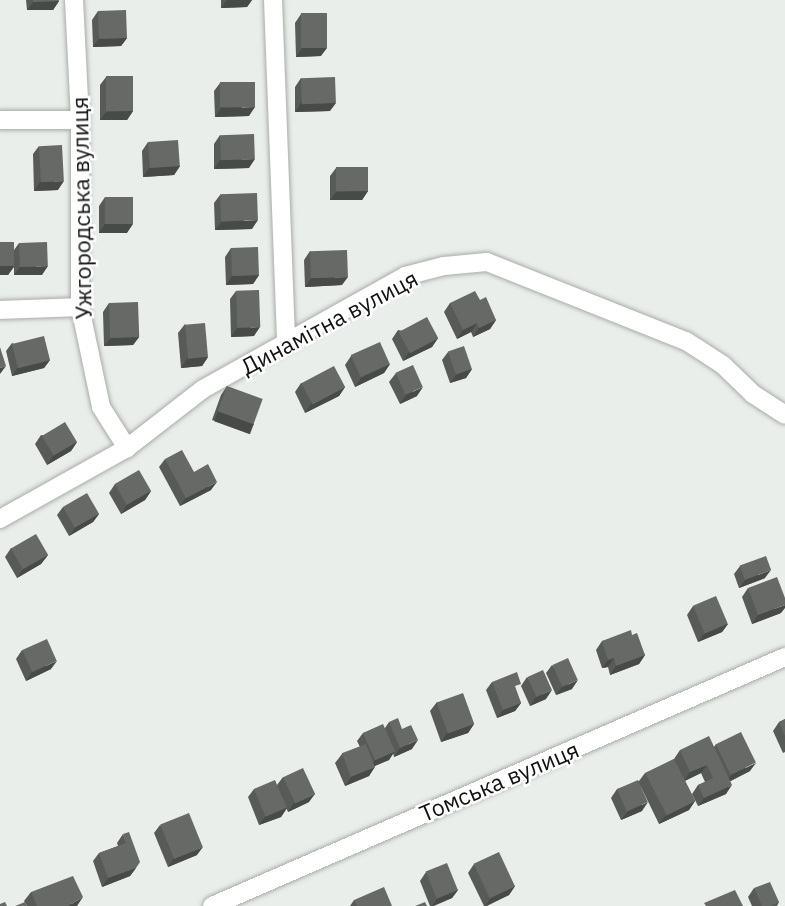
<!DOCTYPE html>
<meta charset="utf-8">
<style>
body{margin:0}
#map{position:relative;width:785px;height:906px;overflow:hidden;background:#eaeeea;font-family:"IBM Plex Sans",sans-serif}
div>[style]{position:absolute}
.roads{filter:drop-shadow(0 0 2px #a8aca8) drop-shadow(0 0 2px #a8aca8)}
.minor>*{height:18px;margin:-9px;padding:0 9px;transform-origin:9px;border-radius:9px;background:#fff}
.wall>*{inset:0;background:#585a58}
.shaded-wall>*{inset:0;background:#474a47;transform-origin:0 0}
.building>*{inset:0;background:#666966;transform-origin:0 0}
span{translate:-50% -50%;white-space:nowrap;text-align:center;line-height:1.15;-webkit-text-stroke:5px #fff;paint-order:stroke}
.street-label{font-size:23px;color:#111211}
</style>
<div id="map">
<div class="roads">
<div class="minor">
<div style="left:74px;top:0;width:120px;rotate:87.1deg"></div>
<div style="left:80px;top:120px;width:187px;rotate:90deg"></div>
<div style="left:80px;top:307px;width:102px;rotate:78.1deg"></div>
<div style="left:101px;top:407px;width:49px;rotate:57.6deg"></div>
<div style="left:273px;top:0;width:343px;rotate:87.8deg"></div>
<div style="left:0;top:120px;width:80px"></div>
<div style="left:0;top:310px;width:80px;rotate:-2.1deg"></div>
<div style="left:0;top:519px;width:145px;rotate:-29.2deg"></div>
<div style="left:127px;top:448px;width:96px;rotate:-37.8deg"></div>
<div style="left:203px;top:389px;width:231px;rotate:-29.2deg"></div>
<div style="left:405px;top:276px;width:40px;rotate:-14.4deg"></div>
<div style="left:444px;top:266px;width:43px;rotate:-5.3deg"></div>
<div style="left:487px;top:262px;width:214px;rotate:21.7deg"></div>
<div style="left:686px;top:341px;width:44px;rotate:33deg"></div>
<div style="left:723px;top:365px;width:42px;rotate:44deg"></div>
<div style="left:753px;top:394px;width:38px;rotate:33deg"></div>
<div style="left:212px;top:906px;width:625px;rotate:-23.49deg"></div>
</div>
</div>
<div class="wall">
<div style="clip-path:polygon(26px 0,59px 0,59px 1px,53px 10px,27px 10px)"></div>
<div style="clip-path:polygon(221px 0,252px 0,247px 7px,221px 8px)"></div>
<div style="clip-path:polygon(98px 11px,127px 38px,121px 46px,93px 47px,92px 20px)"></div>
<div style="clip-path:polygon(301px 14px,321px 56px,296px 57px,295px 23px)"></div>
<div style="clip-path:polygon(106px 77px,133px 111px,127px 120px,100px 120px,100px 85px)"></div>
<div style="clip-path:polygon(301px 78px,330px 111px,295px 112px,295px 87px)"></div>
<div style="clip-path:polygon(220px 83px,249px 116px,215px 117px,214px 91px)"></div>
<div style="clip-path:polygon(220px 135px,249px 168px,214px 169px,214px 144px)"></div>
<div style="clip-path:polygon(148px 142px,180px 166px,174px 175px,143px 177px,142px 151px)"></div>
<div style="clip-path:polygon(39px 146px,58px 190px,34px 191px,33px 154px)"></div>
<div style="clip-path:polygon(336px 168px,368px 191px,362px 200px,330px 200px,330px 176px)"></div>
<div style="clip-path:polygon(220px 195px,252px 229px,215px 230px,214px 203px)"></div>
<div style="clip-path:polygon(105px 197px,127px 233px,99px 233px,99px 206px)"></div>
<div style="clip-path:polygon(0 242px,14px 250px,19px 243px,42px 275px,14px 275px,14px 267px,8px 275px,0 275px)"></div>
<div style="clip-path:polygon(231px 248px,259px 275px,253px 284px,226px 285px,225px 257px)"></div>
<div style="clip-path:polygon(310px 251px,342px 285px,305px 287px,304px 260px)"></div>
<div style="clip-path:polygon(236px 291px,254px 336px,231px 337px,230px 299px)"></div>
<div style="clip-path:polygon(480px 300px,496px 320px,490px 329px,473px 337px,471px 332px,457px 339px,444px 312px,450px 303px)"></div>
<div style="clip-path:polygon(109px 303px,139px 337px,133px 345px,104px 346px,103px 312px)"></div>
<div style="clip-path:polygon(185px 324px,208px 357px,202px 366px,181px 368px,178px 333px)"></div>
<div style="clip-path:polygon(398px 330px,438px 338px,432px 347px,403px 361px,392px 339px)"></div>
<div style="clip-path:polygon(12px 343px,50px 360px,44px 368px,12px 376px,6px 351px)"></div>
<div style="clip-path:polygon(448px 352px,472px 369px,466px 378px,450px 383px,442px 360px)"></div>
<div style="clip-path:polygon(351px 356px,390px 364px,384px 373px,355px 387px,345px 365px)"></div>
<div style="clip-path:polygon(396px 373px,417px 396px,400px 404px,389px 382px)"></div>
<div style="clip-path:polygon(301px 383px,345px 387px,339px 396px,305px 413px,295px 392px)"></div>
<div style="clip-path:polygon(227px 386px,254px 424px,248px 433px,212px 420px,221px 395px)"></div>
<div style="clip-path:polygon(41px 435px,77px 442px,71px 451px,47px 465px,35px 444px)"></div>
<div style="clip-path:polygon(165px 459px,194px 472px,211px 490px,180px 506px,159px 467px)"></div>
<div style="clip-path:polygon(115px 484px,151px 491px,145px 500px,121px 514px,109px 493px)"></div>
<div style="clip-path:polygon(63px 507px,99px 514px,93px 522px,69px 536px,57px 515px)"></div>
<div style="clip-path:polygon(11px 548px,48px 555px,41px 564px,17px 578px,5px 557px)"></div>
<div style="clip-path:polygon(740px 566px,765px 578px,739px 588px,734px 574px)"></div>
<div style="clip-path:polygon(748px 588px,781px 613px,752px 624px,742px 597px)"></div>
<div style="clip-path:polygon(693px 606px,728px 624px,722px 632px,698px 642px,687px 615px)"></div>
<div style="clip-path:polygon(632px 635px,645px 655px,639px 664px,610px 675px,608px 667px,602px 668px,596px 650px,602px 641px)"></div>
<div style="clip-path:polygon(22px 650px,51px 669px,26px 681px,16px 659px)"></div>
<div style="clip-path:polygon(552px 665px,572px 689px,556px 695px,546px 673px)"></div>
<div style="clip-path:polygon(527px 677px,546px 699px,530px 706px,521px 686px)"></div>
<div style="clip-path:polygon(492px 682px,516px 691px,521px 703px,515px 711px,497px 718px,486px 690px)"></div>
<div style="clip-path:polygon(437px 702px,474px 724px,468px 733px,441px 742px,430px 711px)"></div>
<div style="clip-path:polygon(785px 719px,785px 752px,783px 753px,773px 731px,779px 722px)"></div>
<div style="clip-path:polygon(389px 722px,412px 749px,394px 757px,393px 753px,389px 760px,375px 766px,369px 776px,345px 786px,335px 763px,342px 754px,360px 747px,357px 741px,363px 733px,385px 728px)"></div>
<div style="clip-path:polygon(716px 744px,750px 771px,730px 781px,726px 794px,698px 806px,692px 794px,698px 785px,705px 782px,701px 773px,685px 781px,695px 801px,689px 810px,659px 824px,641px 787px,642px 811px,621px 820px,611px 798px,617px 789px,639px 781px,645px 773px,674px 759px,680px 750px,714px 747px)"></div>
<div style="clip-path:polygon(283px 777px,309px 802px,288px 812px,285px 805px,287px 808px,281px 817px,259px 825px,248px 797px,254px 789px,277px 785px)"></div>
<div style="clip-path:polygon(160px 825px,197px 855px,168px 867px,154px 833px)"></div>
<div style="clip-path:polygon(123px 834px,136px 868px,130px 876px,102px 887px,93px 861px,99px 853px,118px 846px,117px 843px)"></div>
<div style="clip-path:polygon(474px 864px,515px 886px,509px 895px,487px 906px,484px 906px,468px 873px)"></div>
<div style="clip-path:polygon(426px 872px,458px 890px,452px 898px,434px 906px,430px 906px,420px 881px)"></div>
<div style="clip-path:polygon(754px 888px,779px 902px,777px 906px,752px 906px,748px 897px)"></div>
<div style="clip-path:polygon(31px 892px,77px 906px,27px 906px,24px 901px)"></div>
<div style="clip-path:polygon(354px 900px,392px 906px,350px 906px)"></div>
</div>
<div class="shaded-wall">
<div style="clip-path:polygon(227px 0,252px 0,247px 7px,221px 8px)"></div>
<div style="clip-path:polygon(59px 1px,53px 10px,27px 10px,33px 2px)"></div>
<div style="clip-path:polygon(99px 38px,127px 38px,121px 46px,93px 47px)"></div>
<div style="clip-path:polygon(302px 48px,327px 48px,321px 56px,296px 57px)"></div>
<div style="clip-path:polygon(301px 103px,336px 103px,330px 111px,295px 112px)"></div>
<div style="clip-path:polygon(255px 107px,249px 116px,215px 117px,221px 108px)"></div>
<div style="clip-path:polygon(133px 111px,127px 120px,100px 120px,106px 112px)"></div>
<div style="clip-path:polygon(255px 159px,249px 168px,214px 169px,220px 160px)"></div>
<div style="clip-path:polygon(180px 166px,174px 175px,143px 177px,149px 168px)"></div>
<div style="clip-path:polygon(64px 181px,58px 190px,34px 191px,40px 182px)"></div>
<div style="clip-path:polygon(368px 191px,362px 200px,330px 200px,336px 192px)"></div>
<div style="clip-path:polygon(258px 220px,252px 229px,215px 230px,221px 222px)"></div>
<div style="clip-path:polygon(105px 224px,133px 224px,127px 233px,99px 233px)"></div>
<div style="clip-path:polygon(0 266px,14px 266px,8px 275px,0 275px)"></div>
<div style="clip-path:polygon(48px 266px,42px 275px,14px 275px,20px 267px)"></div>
<div style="clip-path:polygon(259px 275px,253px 284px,226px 285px,232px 276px)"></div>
<div style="clip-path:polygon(348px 277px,342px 285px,305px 287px,311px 278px)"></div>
<div style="clip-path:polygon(496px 320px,490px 329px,473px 337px,479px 328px)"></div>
<div style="clip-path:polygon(477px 323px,471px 332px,457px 339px,463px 330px)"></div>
<div style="clip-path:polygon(260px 327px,254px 336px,231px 337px,237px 328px)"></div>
<div style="clip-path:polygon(139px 337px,133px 345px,104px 346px,111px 338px)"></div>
<div style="clip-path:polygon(438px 338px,432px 347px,403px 361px,409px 352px)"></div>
<div style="clip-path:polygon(208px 357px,202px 366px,181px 368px,187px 359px)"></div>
<div style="clip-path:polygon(50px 360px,44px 368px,12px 376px,18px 367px)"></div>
<div style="clip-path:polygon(390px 364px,384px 373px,355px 387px,361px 378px)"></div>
<div style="clip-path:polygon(6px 366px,0 374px,0 368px)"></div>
<div style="clip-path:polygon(472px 369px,466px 378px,450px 383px,456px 375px)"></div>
<div style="clip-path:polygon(345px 387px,339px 396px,305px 413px,311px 404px)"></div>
<div style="clip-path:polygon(423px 387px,417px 396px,400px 404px,406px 395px)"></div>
<div style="left:218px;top:411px;width:38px;height:11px;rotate:20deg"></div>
<div style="clip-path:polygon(77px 442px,71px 451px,47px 465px,53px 456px)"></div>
<div style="clip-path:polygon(217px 482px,211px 490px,180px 506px,186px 498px)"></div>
<div style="clip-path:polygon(151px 491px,145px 500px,121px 514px,127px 505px)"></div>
<div style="clip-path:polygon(99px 514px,93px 522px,69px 536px,75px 527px)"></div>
<div style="clip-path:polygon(48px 555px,41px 564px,17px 578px,23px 569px)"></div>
<div style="clip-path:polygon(771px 570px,765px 578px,739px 588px,745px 580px)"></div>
<div style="clip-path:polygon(785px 605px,785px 608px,781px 613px,752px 624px,758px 615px)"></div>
<div style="clip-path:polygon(728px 624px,722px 632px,698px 642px,704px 634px)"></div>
<div style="clip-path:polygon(645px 655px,639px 664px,610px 675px,616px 666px)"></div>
<div style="clip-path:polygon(614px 658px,608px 667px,602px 668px,608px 660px)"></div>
<div style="clip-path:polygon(57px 661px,51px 669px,26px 681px,32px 672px)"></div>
<div style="clip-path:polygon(578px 680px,572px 689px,556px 695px,562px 687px)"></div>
<div style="clip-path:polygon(552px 690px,546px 699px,530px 706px,536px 697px)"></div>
<div style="clip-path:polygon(521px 703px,515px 711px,497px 718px,503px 710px)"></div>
<div style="clip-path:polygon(474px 724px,468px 733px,441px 742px,447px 733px)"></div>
<div style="clip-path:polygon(418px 740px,412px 749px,394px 757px,400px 748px)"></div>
<div style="clip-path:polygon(395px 751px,389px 760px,369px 768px,375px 760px)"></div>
<div style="clip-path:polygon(756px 763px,750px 771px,725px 784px,731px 775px)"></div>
<div style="clip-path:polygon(707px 765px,701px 773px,684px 781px,690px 772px)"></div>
<div style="clip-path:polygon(375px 767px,369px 776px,345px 786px,351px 777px)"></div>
<div style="clip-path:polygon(732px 785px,726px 794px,698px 806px,704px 798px)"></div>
<div style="clip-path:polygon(315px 794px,309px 802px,288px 812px,294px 803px)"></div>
<div style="clip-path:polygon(695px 801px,689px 810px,659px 824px,665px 816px)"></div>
<div style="clip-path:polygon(648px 802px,642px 811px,621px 820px,627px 812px)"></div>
<div style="clip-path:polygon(287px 808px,281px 817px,259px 825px,265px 817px)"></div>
<div style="clip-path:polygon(203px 847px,197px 855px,168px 867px,174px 858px)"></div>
<div style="clip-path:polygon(136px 868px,130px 876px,102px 887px,108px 878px)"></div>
<div style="clip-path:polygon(515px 886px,509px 895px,485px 906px,491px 898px)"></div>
<div style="clip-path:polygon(458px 890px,452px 898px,432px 906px,437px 899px)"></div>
<div style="clip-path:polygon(83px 897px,77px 906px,68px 906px)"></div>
</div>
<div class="building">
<div style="clip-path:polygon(33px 0,59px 0,59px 1px,33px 2px)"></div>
<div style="left:126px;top:10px;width:28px;height:28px;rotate:88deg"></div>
<div style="left:327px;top:13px;width:35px;height:26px;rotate:90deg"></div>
<div style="left:133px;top:76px;width:35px;height:27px;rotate:90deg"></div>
<div style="left:335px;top:77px;width:26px;height:34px;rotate:88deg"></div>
<div style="left:255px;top:82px;width:25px;height:35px;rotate:90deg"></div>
<div style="left:254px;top:134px;width:25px;height:34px;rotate:88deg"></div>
<div style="left:178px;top:140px;width:26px;height:30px;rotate:86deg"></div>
<div style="left:62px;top:145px;width:36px;height:23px;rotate:87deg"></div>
<div style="left:368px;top:167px;width:24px;height:32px;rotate:90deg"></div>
<div style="left:257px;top:193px;width:27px;height:37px;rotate:88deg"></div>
<div style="left:105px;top:197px;width:28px;height:27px"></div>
<div style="left:0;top:242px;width:14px;height:24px"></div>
<div style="left:47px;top:242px;width:24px;height:28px;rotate:88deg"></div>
<div style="left:258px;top:247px;width:28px;height:27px;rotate:88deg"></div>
<div style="left:347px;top:250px;width:27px;height:37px;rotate:88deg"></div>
<div style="left:259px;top:290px;width:37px;height:23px;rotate:88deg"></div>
<div style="clip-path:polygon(475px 291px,480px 300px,486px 297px,496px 320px,479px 328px,477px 323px,463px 330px,450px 303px)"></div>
<div style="left:138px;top:302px;width:35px;height:29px;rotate:88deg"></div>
<div style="left:427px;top:317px;width:24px;height:32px;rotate:62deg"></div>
<div style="left:205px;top:323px;width:34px;height:20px;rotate:85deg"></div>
<div style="left:44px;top:336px;width:25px;height:33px;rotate:76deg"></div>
<div style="left:380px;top:342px;width:24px;height:32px;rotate:66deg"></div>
<div style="left:464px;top:346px;width:24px;height:17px;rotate:71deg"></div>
<div style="clip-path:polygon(0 347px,6px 366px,0 368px)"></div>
<div style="left:413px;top:365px;width:24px;height:19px;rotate:66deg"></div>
<div style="left:334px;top:366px;width:24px;height:37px;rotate:62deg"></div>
<div style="left:227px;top:386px;width:38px;height:27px;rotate:20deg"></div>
<div style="left:65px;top:422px;width:23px;height:27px;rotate:59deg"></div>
<div style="clip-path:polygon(182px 450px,194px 472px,208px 464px,217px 482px,186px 498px,165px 459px)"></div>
<div style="left:139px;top:470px;width:24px;height:28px;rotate:60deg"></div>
<div style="left:87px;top:493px;width:24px;height:28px;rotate:60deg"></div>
<div style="left:36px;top:534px;width:24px;height:29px;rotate:60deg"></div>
<div style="left:766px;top:556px;width:15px;height:28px;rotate:70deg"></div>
<div style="clip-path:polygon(777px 577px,785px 598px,785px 605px,758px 615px,748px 588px)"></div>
<div style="left:716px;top:596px;width:30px;height:25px;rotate:67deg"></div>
<div style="clip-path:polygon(631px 630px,632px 635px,637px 633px,645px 655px,616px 666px,614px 658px,608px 660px,602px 641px)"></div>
<div style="left:47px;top:639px;width:24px;height:27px;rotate:66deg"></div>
<div style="left:568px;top:658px;width:24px;height:17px;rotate:66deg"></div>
<div style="left:543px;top:670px;width:22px;height:17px;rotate:66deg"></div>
<div style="clip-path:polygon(517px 672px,521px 684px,515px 686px,521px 703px,503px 710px,492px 682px)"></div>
<div style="left:463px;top:693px;width:33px;height:28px;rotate:70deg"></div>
<div style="clip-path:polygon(398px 718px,402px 729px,411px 725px,418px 740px,400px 748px,389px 722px)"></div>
<div style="clip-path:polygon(785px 719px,785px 736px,779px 722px)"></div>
<div style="left:383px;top:724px;width:30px;height:22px;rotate:66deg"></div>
<div style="left:741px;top:732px;width:34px;height:28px;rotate:64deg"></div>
<div style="clip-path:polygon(709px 736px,732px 785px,704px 798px,698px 785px,713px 778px,707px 765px,690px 772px,680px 750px)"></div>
<div style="left:366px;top:744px;width:25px;height:26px;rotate:69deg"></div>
<div style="left:674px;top:759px;width:47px;height:32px;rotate:63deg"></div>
<div style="left:303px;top:768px;width:29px;height:22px;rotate:65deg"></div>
<div style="left:275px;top:780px;width:30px;height:23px;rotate:67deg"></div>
<div style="left:638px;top:780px;width:24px;height:23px;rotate:66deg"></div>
<div style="left:189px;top:813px;width:37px;height:31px;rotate:68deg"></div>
<div style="clip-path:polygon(129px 832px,140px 862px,136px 868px,108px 878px,99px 853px,126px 843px,123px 834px)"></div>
<div style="left:499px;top:852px;width:38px;height:28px;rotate:65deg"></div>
<div style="left:447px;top:863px;width:29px;height:23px;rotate:68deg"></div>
<div style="clip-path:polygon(73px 876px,83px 897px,68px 906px,37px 906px,31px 892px)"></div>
<div style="clip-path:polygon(770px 882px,779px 902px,770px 906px,762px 906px,754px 888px)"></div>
<div style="clip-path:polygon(384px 887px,392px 906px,357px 906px,354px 900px)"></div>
<div style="clip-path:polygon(735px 890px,743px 906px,706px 906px,704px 903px)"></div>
<div style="clip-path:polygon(5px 902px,7px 906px,0 906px,0 904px)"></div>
<div style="clip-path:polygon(25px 902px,27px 906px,15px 906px)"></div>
<div style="clip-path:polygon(425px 902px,427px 906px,415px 906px)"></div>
</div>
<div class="street-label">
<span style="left:81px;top:208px;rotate:-91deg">Ужгородська вулиця</span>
<span style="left:329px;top:322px;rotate:-28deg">Динамітна вулиця</span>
<span style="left:499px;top:781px;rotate:-23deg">Томська вулиця</span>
</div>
</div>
